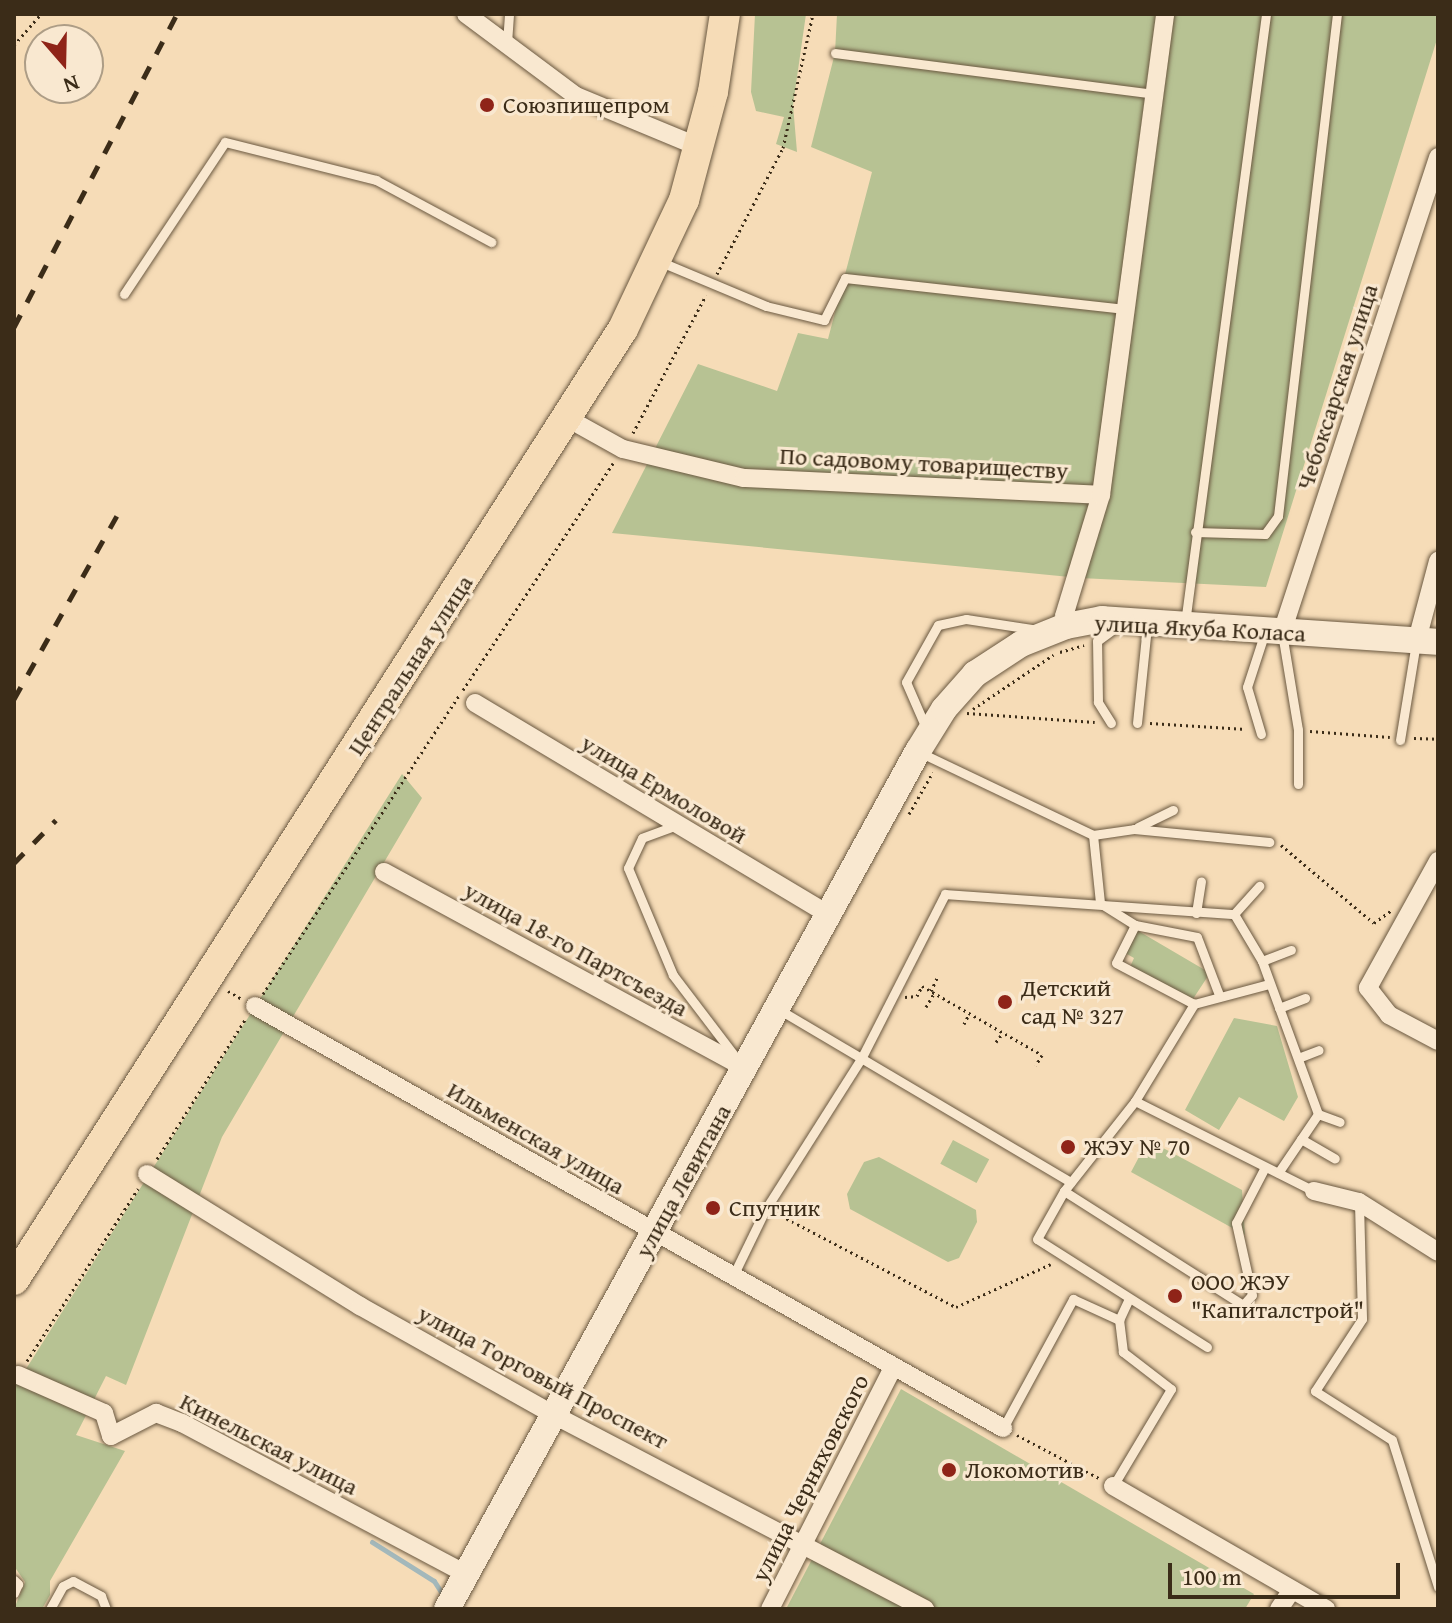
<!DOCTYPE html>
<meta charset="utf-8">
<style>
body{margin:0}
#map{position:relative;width:1452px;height:1623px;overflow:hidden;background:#f6dcb7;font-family:"Gentium Book Plus",serif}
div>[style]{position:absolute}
.green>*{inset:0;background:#b7c293;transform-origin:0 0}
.stream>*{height:5px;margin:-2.5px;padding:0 2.5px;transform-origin:2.5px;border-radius:2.5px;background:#a3b8bb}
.path>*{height:3px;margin-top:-1.5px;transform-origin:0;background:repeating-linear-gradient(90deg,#3b2c18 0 2px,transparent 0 6px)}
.roads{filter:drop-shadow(0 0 2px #6a5840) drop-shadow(0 0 2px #6a5840)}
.lane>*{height:9px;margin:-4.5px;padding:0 4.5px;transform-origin:4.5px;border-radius:4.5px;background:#f9e8d0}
.street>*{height:18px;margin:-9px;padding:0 9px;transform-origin:9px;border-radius:9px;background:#f9e8d0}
.secondary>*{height:26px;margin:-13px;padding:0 13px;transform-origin:13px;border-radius:13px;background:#f9e8d0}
.primary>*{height:30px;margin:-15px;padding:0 15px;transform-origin:15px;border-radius:15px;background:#f6dcb7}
.rail>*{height:5px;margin-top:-2.5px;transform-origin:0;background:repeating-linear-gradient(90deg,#3b2c18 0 14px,transparent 0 28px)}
.dots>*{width:22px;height:22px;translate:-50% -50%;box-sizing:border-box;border:4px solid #f9e8d0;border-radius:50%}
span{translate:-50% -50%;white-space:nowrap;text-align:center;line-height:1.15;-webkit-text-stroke:6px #f9e8d0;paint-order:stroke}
.poi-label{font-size:24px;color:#3b2c18}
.left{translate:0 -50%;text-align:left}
.street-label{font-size:24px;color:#3b2c18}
.frame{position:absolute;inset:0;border:16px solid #3b2c18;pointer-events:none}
.north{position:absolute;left:24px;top:24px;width:80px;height:80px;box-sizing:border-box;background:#f9e8d0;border:2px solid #ad9d86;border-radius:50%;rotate:160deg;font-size:22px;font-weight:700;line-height:32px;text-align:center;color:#3b2c18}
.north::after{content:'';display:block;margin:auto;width:28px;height:36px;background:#8f2418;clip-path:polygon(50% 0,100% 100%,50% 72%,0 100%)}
.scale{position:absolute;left:1168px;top:1563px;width:232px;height:36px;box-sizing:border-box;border:4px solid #3b2c18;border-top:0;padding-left:10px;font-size:24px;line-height:28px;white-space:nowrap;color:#3b2c18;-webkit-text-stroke:6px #f9e8d0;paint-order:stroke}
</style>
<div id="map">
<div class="green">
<div style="clip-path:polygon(755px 14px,806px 14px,793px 105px,797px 152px,776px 144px,784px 117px,756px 111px,751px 92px)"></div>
<div style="clip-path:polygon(837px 14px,1438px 14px,1438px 36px,1266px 587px,1080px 578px,612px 533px,698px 364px,777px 391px,798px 333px,828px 339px,872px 172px,811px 147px,835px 53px)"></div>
<div style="clip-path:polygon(402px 774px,422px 798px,222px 1137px,126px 1385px,106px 1376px,76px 1435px,125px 1451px,50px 1581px,50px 1595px,42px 1609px,14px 1609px,25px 1582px,14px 1566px,14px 1388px)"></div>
<div style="clip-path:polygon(1135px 929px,1210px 973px,1193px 999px,1130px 967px,1134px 958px,1125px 953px)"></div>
<div style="clip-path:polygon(1234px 1018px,1277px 1026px,1298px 1097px,1284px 1121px,1239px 1097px,1219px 1130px,1185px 1110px)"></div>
<div style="left:953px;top:1140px;width:41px;height:27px;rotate:28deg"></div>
<div style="clip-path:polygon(1148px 1140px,1242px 1190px,1245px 1235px,1131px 1172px)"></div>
<div style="clip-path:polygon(879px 1157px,976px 1210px,977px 1222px,959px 1258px,948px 1262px,850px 1209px,847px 1194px,864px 1162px)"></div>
<div style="clip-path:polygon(901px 1389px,1254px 1594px,1245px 1609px,786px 1609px)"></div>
</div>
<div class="stream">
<div style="left:372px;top:1542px;width:73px;rotate:32.2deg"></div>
<div style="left:434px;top:1581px;width:20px;rotate:57deg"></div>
</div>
<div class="path">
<div style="left:14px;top:45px;width:41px;rotate:-48.9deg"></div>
<div style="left:717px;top:274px;width:142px;rotate:-62.4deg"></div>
<div style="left:783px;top:148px;width:137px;rotate:-77.4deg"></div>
<div style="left:633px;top:433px;width:156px;rotate:-62.1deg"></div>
<div style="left:1060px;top:652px;width:25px;rotate:-16deg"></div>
<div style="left:463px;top:690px;width:272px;rotate:-56.5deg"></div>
<div style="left:973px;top:709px;width:97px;rotate:-34deg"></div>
<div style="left:967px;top:713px;width:128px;rotate:4deg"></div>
<div style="left:1150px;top:723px;width:96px;rotate:3.6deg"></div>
<div style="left:1310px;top:731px;width:80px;rotate:4.3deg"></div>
<div style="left:1414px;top:738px;width:24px;rotate:2deg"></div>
<div style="left:909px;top:814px;width:48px;rotate:-60.3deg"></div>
<div style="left:1281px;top:845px;width:121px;rotate:40deg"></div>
<div style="left:1374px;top:923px;width:22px;rotate:-36deg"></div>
<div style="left:228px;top:991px;width:16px;rotate:30deg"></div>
<div style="left:931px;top:991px;width:17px;rotate:-65deg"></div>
<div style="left:263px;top:994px;width:357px;rotate:-56.7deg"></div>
<div style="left:905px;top:997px;width:12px;rotate:-5deg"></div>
<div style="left:917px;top:996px;width:11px;rotate:-63deg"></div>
<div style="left:922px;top:986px;width:138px;rotate:29.9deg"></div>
<div style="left:1042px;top:1055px;width:12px;rotate:121deg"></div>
<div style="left:926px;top:1007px;width:16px;rotate:-60deg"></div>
<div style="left:964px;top:1024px;width:11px;rotate:-63deg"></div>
<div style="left:996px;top:1042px;width:10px;rotate:-53deg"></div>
<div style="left:157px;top:1159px;width:165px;rotate:-57.7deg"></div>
<div style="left:776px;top:1213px;width:203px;rotate:27.6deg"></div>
<div style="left:956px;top:1307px;width:104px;rotate:-24.4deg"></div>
<div style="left:27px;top:1361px;width:205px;rotate:-57.2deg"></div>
<div style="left:1017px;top:1435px;width:93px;rotate:27.7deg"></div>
</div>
<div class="roads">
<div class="lane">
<div style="left:507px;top:43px;width:29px;rotate:-86deg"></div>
<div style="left:835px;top:53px;width:323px;rotate:7.3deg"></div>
<div style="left:661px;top:262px;width:114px;rotate:22.7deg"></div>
<div style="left:766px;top:306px;width:60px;rotate:13.6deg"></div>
<div style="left:824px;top:320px;width:47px;rotate:-63.4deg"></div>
<div style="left:845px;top:278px;width:284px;rotate:6.3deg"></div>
<div style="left:124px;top:294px;width:182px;rotate:-56.4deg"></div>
<div style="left:225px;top:142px;width:156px;rotate:14.1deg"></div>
<div style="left:376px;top:180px;width:131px;rotate:28.3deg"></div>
<div style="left:1195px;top:532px;width:70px;rotate:1.6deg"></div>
<div style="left:1265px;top:534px;width:22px;rotate:-54deg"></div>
<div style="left:1278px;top:516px;width:505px;rotate:-83.3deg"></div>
<div style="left:1185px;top:623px;width:614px;rotate:-82.42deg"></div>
<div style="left:1282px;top:633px;width:98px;rotate:80.6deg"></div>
<div style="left:1298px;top:730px;width:54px;rotate:90deg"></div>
<div style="left:1111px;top:723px;width:25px;rotate:-122deg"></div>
<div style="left:1098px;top:702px;width:61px;rotate:-90.9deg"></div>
<div style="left:1097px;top:641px;width:24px;rotate:-36deg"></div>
<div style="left:1137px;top:723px;width:98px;rotate:-84.1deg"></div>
<div style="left:926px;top:728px;width:50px;rotate:-113.5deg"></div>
<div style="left:906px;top:682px;width:65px;rotate:-60.7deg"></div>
<div style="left:938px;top:625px;width:29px;rotate:-12deg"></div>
<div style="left:966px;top:619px;width:73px;rotate:8.7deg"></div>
<div style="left:1261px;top:734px;width:49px;rotate:-106.6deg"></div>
<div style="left:1247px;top:687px;width:55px;rotate:-71.9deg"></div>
<div style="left:1400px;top:740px;width:99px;rotate:-80.7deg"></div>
<div style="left:921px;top:753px;width:191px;rotate:25.5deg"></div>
<div style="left:1093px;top:835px;width:68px;rotate:84.1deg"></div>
<div style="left:677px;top:825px;width:37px;rotate:160deg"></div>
<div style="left:642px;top:838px;width:33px;rotate:115deg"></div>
<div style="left:628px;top:868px;width:116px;rotate:67.2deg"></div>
<div style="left:673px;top:975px;width:106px;rotate:52.7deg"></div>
<div style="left:1138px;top:827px;width:39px;rotate:-26deg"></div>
<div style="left:1093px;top:835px;width:41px;rotate:-8.3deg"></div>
<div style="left:1134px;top:829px;width:136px;rotate:5.5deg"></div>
<div style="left:1103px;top:905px;width:38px;rotate:32deg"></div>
<div style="left:1135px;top:925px;width:63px;rotate:11deg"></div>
<div style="left:1197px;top:937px;width:62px;rotate:69.2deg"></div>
<div style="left:1196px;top:913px;width:32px;rotate:-81deg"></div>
<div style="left:1234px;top:914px;width:38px;rotate:-48deg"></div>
<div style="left:1135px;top:925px;width:42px;rotate:116.6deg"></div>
<div style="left:1116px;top:963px;width:88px;rotate:27.7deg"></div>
<div style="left:1262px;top:961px;width:31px;rotate:-21deg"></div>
<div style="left:1279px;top:1008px;width:28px;rotate:-21deg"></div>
<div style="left:778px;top:1009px;width:340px;rotate:30.6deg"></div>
<div style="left:1298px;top:1058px;width:22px;rotate:-21deg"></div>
<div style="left:1135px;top:1101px;width:200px;rotate:26.7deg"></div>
<div style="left:1318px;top:1114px;width:23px;rotate:20deg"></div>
<div style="left:1301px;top:1139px;width:39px;rotate:30deg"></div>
<div style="left:1064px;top:1191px;width:212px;rotate:32.5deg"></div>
<div style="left:1243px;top:1305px;width:13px;rotate:-48deg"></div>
<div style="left:1252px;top:1295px;width:74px;rotate:-102.5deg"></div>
<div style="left:1236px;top:1223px;width:63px;rotate:-62.6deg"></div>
<div style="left:1359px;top:1203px;width:116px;rotate:88.5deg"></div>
<div style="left:1362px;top:1319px;width:86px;rotate:123.1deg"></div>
<div style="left:1315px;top:1391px;width:91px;rotate:32.5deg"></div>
<div style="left:1392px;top:1440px;width:154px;rotate:72.6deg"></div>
<div style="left:733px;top:1276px;width:73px;rotate:-64.1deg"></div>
<div style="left:765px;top:1210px;width:181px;rotate:-57.6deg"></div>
<div style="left:862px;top:1057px;width:183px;rotate:-63deg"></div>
<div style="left:945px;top:894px;width:290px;rotate:4deg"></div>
<div style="left:1234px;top:914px;width:55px;rotate:59.2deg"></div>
<div style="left:1262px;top:961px;width:163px;rotate:69.9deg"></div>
<div style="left:1318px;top:1114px;width:71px;rotate:124.1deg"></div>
<div style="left:1207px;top:1347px;width:201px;rotate:-147.6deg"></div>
<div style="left:1037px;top:1239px;width:55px;rotate:-60.6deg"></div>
<div style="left:1064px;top:1191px;width:115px;rotate:-51.7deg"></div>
<div style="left:1135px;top:1101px;width:114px;rotate:-58.7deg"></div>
<div style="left:1194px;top:1004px;width:78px;rotate:-14.9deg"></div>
<div style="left:1003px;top:1428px;width:147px;rotate:-61.5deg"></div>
<div style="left:1073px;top:1299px;width:51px;rotate:24.5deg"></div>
<div style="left:1119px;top:1320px;width:23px;rotate:-65deg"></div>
<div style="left:1113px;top:1486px;width:113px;rotate:-59.1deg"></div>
<div style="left:1171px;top:1389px;width:61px;rotate:-142.4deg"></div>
<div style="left:1123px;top:1352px;width:32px;rotate:-97deg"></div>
<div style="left:14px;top:1580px;width:6px;rotate:45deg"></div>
<div style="left:18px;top:1584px;width:10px;rotate:114deg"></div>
<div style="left:50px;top:1609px;width:26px;rotate:-61deg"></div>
<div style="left:63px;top:1586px;width:11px;rotate:-27deg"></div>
<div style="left:73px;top:1581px;width:32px;rotate:28deg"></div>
<div style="left:101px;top:1596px;width:14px;rotate:69deg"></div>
</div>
<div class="street">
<div style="left:466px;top:14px;width:137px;rotate:36.7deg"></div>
<div style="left:576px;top:96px;width:133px;rotate:22.5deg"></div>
<div style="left:567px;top:418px;width:64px;rotate:29deg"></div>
<div style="left:623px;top:449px;width:124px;rotate:13.5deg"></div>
<div style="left:744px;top:478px;width:357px;rotate:2.7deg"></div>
<div style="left:1066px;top:626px;width:10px;rotate:-101deg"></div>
<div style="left:1064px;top:616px;width:127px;rotate:-73deg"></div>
<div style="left:1101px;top:495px;width:485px;rotate:-82.4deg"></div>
<div style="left:1282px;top:632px;width:500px;rotate:-71.8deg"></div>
<div style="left:1417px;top:640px;width:82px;rotate:-75.1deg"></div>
<div style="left:475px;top:703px;width:413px;rotate:30.9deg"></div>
<div style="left:1438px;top:861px;width:145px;rotate:118.9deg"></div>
<div style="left:1368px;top:988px;width:34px;rotate:52deg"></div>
<div style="left:1389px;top:1015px;width:55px;rotate:28deg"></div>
<div style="left:384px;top:872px;width:411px;rotate:28.5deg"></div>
<div style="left:255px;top:1006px;width:859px;rotate:29.43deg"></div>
<div style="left:147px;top:1174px;width:251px;rotate:31.8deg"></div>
<div style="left:360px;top:1306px;width:223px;rotate:29.3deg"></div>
<div style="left:554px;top:1415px;width:419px;rotate:27.6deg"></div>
<div style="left:1314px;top:1191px;width:46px;rotate:13.7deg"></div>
<div style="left:1359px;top:1202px;width:93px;rotate:32.3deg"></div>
<div style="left:18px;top:1375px;width:94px;rotate:23.8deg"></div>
<div style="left:104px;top:1413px;width:24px;rotate:73deg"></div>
<div style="left:111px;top:1436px;width:51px;rotate:-27.1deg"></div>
<div style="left:156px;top:1413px;width:28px;rotate:21deg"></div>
<div style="left:182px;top:1423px;width:322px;rotate:28deg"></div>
<div style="left:1113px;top:1486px;width:246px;rotate:30deg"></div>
<div style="left:770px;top:1609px;width:271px;rotate:-63deg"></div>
<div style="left:1279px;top:1609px;width:23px;rotate:-56deg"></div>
</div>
<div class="secondary">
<div style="left:447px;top:1609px;width:979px;rotate:-61.24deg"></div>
<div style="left:918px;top:751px;width:49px;rotate:-58.2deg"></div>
<div style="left:944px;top:709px;width:47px;rotate:-48.5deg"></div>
<div style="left:975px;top:674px;width:55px;rotate:-33.1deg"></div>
<div style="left:1021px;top:644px;width:48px;rotate:-21.8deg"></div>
<div style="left:1066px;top:626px;width:37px;rotate:-11deg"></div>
<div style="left:1102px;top:619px;width:337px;rotate:3.9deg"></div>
</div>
<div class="primary">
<div style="left:14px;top:1280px;width:1129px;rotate:-57.37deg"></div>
<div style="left:623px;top:329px;width:143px;rotate:-64.7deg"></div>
<div style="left:684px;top:200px;width:112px;rotate:-75deg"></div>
<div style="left:713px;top:92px;width:79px;rotate:-81.3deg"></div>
</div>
</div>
<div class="rail">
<div style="left:14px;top:327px;width:353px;rotate:-62.5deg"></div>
<div style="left:14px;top:699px;width:214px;rotate:-60.7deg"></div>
<div style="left:14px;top:863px;width:60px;rotate:-45.7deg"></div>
</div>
<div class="dots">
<div style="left:487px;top:105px;background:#8f2418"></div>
<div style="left:1005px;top:1002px;background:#8f2418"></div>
<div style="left:1068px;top:1147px;background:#8f2418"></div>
<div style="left:713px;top:1208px;background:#8f2418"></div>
<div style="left:1175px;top:1296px;background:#8f2418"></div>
<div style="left:949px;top:1470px;background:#8f2418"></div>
</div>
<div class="poi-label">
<span class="left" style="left:503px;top:105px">Союзпищепром</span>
<span class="left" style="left:1021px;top:1002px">Детский<br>сад № 327</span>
<span class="left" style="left:1084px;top:1147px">ЖЭУ № 70</span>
<span class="left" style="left:729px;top:1208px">Спутник</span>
<span class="left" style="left:1191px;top:1296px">ООО ЖЭУ<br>"Капиталстрой"</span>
<span class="left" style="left:965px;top:1470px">Локомотив</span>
</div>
<div class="street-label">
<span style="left:1337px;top:387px;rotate:-72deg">Чебоксарская улица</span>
<span style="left:924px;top:463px;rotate:3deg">По садовому товариществу</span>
<span style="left:1200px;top:628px;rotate:3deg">улица Якуба Коласа</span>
<span style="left:410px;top:665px;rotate:-57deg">Центральная улица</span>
<span style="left:664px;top:789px;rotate:31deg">улица Ермоловой</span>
<span style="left:576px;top:949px;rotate:29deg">улица 18-го Партсъезда</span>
<span style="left:536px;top:1138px;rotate:30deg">Ильменская улица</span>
<span style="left:683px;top:1181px;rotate:-61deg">улица Левитана</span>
<span style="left:543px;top:1377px;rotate:28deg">улица Торговый Проспект</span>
<span style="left:269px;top:1444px;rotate:27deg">Кинельская улица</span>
<span style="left:810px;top:1478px;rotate:-63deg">улица Черняховского</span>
</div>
<div class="frame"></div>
<div class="north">N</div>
<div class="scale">100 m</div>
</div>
